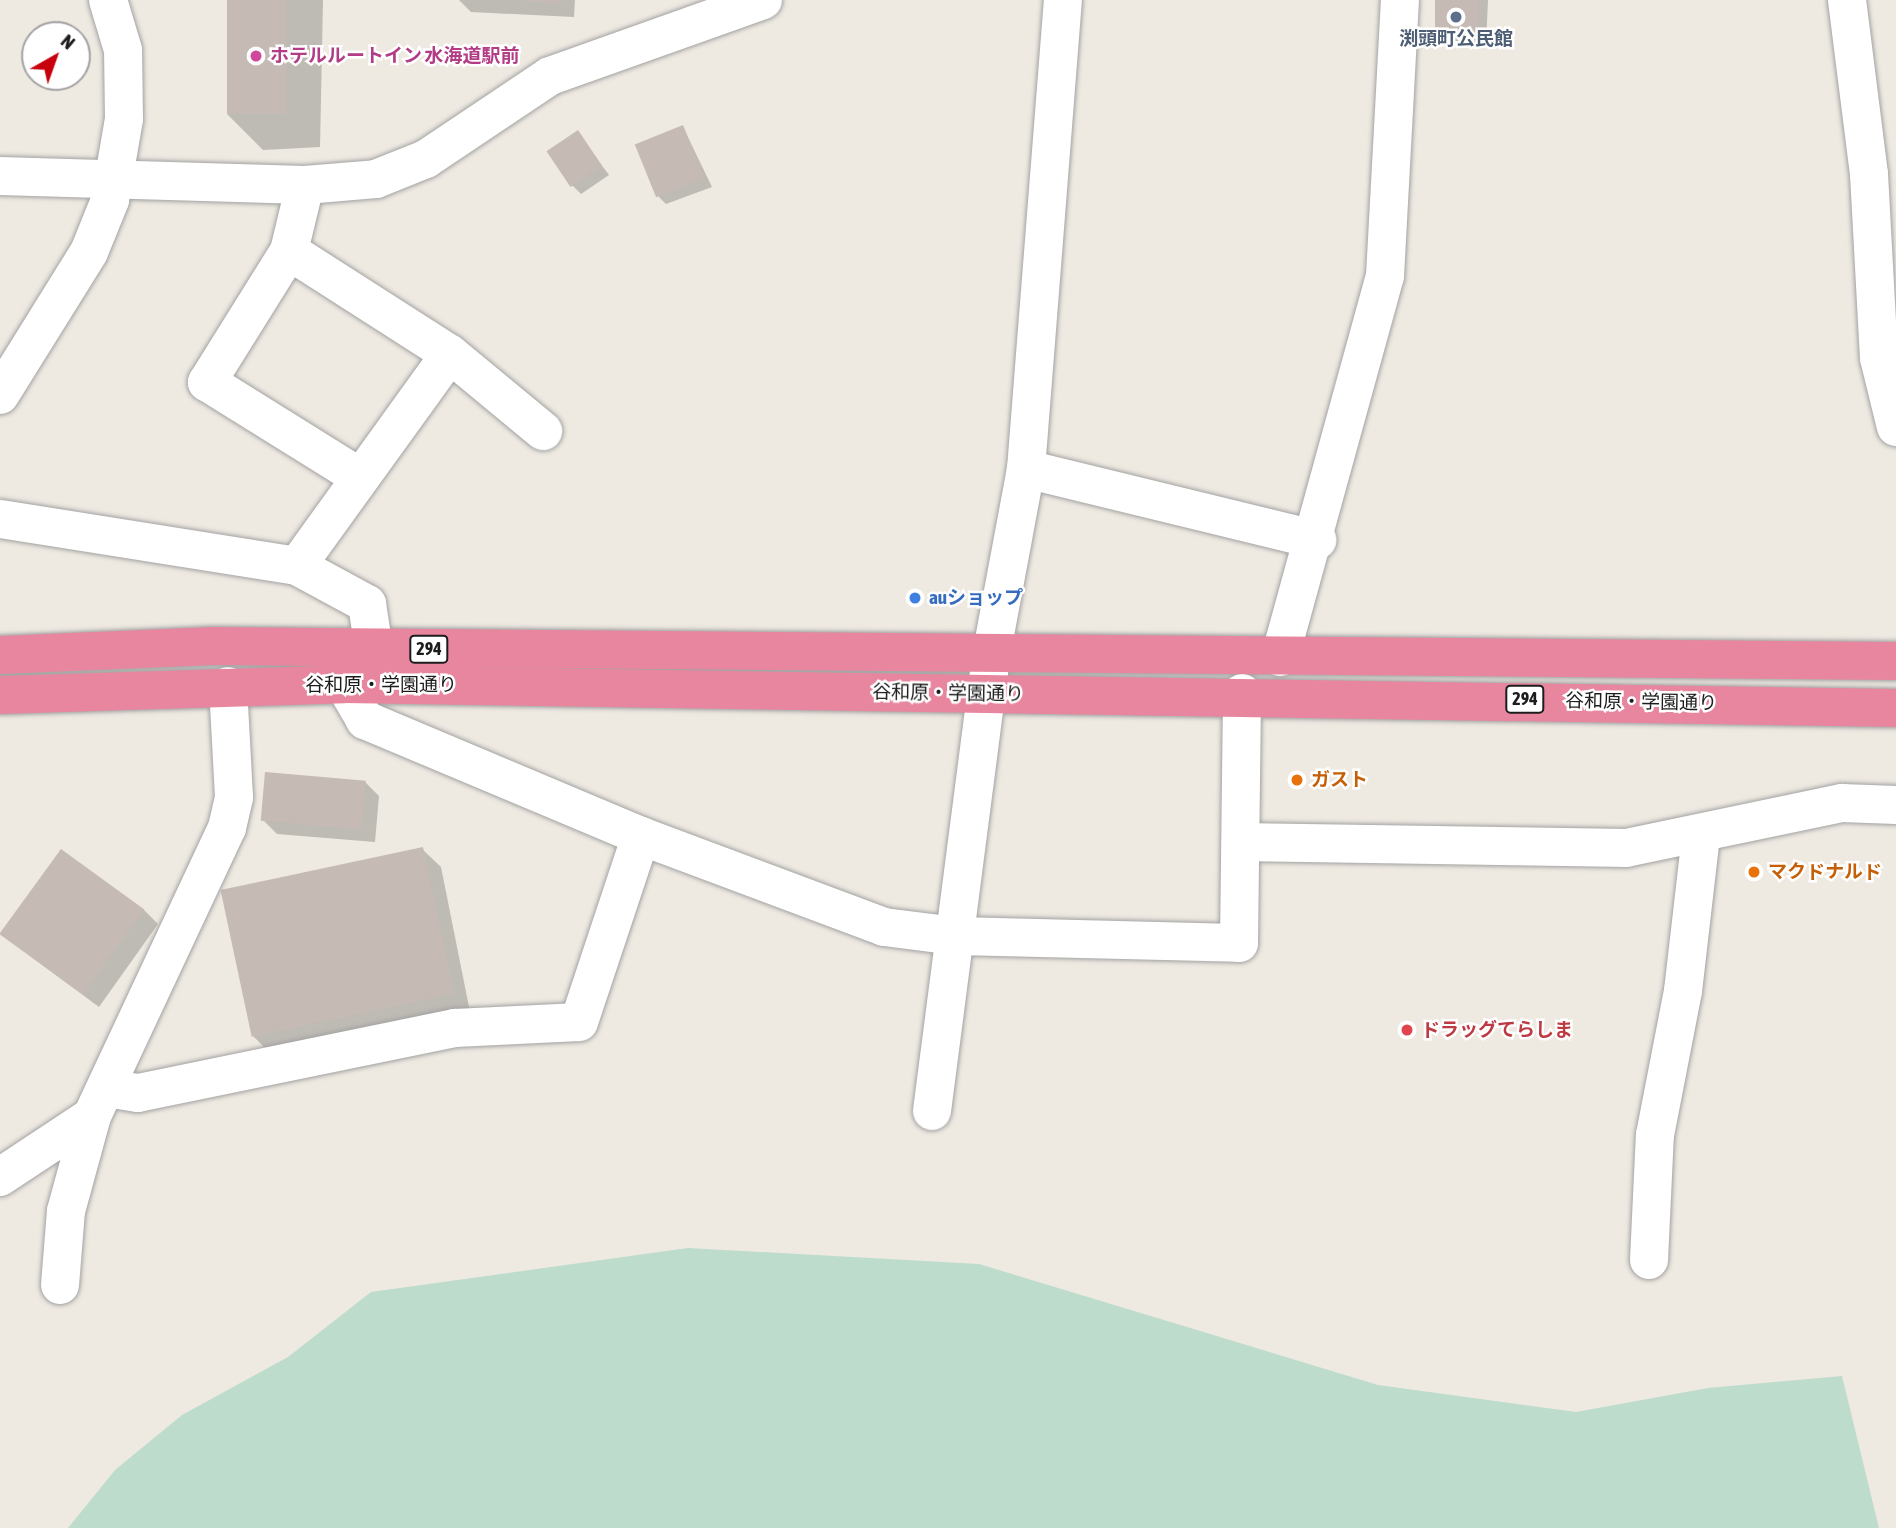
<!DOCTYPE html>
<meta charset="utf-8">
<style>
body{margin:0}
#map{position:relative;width:1896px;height:1528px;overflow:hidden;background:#eee9e1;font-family:"Asap Condensed","Noto Sans JP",sans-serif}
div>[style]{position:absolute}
.wetland>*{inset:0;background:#bddccc}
.shadow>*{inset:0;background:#0003}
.building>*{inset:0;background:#c5bab4;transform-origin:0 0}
.roads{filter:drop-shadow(0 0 2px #a3a3a3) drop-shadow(0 0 2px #a3a3a3)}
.minor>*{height:38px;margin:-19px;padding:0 19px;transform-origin:19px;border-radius:19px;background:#fff}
.highway>*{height:38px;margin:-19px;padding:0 19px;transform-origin:19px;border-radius:19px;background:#e8869f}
.dots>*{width:19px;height:19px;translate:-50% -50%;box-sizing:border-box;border:4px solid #fff;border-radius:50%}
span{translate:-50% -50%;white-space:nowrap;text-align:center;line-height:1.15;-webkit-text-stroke:5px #fff;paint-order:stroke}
.shield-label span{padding:2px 5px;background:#fff;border:2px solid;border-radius:5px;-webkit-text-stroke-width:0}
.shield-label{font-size:18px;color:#1c1c1c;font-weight:700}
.service-label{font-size:19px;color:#4e5e75;font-weight:700}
.hotel-label{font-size:19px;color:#b23c85;font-weight:700}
.left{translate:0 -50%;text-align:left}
.shop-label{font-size:19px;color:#366cbe;font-weight:700}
.street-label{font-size:19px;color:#1c1c1c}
.food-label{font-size:19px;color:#c56008;font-weight:700}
.health-label{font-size:19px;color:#be3a42;font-weight:700}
.north{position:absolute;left:21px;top:21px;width:70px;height:70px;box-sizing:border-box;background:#fff;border:2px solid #a4a4a4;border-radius:50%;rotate:40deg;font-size:19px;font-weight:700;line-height:28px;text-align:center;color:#1c1c1c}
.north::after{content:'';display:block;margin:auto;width:24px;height:32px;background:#c8000e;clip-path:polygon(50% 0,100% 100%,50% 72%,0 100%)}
</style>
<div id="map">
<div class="wetland">
<div style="clip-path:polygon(688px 1248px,979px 1264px,1378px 1385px,1576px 1412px,1708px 1388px,1842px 1376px,1879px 1528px,68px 1528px,115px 1470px,182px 1415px,288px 1357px,371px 1292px)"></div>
</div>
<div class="shadow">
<div style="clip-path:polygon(229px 0,323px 0,320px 147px,263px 150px,227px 114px)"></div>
<div style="clip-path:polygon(459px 0,575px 0,574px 17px,471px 12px)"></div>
<div style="clip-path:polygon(1437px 0,1488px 0,1486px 44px,1444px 42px,1435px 33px)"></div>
<div style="clip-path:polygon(683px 127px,712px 187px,666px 204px,657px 195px)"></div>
<div style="clip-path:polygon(577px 132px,609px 175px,581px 194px,572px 185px)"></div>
<div style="clip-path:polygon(365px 782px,379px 796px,375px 842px,277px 834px,263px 820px)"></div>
<div style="clip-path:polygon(422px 849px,441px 867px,470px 1012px,270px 1053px,251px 1034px)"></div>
<div style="clip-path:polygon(144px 910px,158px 924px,99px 1007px,2px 935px)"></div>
</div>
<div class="building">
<div style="left:227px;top:0;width:59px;height:114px"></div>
<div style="clip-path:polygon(527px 0,561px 0,561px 4px,527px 2px)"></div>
<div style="left:1435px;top:0;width:44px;height:34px"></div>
<div style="left:683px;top:125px;width:57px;height:52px;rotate:68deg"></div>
<div style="left:578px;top:130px;width:43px;height:38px;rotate:56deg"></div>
<div style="left:265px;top:772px;width:101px;height:49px;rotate:5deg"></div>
<div style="left:423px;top:847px;width:150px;height:207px;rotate:78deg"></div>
<div style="left:61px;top:849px;width:103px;height:105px;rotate:36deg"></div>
</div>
<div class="roads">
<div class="minor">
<div style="left:1847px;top:0;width:175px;rotate:82.8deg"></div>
<div style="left:1869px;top:174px;width:184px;rotate:86.9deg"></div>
<div style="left:1879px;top:358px;width:71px;rotate:76.2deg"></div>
<div style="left:0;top:176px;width:305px;rotate:1.7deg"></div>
<div style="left:305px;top:185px;width:71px;rotate:-4.8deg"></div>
<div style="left:376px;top:179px;width:54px;rotate:-21.8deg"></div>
<div style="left:426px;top:159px;width:149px;rotate:-33.8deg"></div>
<div style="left:550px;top:76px;width:226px;rotate:-19.6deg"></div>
<div style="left:305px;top:185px;width:68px;rotate:103.6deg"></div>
<div style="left:289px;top:251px;width:155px;rotate:122deg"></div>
<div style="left:207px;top:382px;width:178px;rotate:31.9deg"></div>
<div style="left:289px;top:251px;width:191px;rotate:32.6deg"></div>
<div style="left:450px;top:354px;width:121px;rotate:39.6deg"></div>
<div style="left:0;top:395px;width:168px;rotate:-58.1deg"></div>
<div style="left:89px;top:252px;width:56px;rotate:-68deg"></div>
<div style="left:110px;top:200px;width:82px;rotate:-80.2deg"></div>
<div style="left:124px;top:119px;width:69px;rotate:-90.8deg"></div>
<div style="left:123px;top:50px;width:52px;rotate:-106.7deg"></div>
<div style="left:1026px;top:469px;width:300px;rotate:13.7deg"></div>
<div style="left:0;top:519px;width:301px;rotate:9deg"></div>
<div style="left:297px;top:566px;width:80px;rotate:28.5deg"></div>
<div style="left:367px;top:604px;width:47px;rotate:81.3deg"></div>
<div style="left:297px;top:566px;width:261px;rotate:-54.2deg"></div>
<div style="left:1280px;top:657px;width:395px;rotate:-74.6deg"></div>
<div style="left:1385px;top:276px;width:276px;rotate:-86.9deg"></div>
<div style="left:344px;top:684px;width:42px;rotate:59.7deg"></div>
<div style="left:365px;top:720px;width:299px;rotate:22.8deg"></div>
<div style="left:641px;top:836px;width:259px;rotate:20.5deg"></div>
<div style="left:884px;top:927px;width:73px;rotate:7.1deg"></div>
<div style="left:956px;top:936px;width:283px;rotate:1.4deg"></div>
<div style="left:1239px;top:943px;width:250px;rotate:-89.3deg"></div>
<div style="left:1242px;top:842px;width:384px;rotate:0.9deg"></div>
<div style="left:1626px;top:848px;width:221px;rotate:-11.8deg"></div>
<div style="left:1842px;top:803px;width:54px;rotate:2.1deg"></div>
<div style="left:106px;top:1088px;width:32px;rotate:9deg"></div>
<div style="left:138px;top:1093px;width:324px;rotate:-11.6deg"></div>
<div style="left:455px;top:1028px;width:124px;rotate:-2.8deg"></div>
<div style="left:579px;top:1022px;width:196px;rotate:-71.6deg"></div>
<div style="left:932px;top:1111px;width:459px;rotate:-82.6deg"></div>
<div style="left:991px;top:656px;width:190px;rotate:-79.4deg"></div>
<div style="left:1026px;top:469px;width:470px;rotate:-85.5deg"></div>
<div style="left:0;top:1177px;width:110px;rotate:-33.5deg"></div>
<div style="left:1649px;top:1260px;width:125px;rotate:-87.3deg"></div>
<div style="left:1655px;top:1135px;width:147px;rotate:-79deg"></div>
<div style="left:1683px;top:991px;width:157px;rotate:-83.4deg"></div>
<div style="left:60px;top:1285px;width:74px;rotate:-85.4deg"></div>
<div style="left:66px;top:1211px;width:98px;rotate:-74.7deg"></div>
<div style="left:92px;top:1116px;width:318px;rotate:-64.9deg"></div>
<div style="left:227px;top:828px;width:32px;rotate:-77deg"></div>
<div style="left:234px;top:797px;width:111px;rotate:-93.1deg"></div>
</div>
<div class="highway">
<div style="left:0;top:655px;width:214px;rotate:-2.4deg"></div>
<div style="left:214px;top:646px;width:1682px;rotate:0.51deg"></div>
<div style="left:0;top:695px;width:344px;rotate:-1.8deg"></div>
<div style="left:344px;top:684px;width:1552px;rotate:0.89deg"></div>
</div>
</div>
<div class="dots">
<div style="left:1456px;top:17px;background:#5c6f8a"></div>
<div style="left:256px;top:56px;background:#d1479c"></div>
<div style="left:915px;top:598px;background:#3f7fe0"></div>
<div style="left:1297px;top:780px;background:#e8710a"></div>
<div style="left:1754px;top:872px;background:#e8710a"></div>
<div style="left:1407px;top:1030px;background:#e0444e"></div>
</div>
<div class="shield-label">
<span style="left:429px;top:649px">294</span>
<span style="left:1525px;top:699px">294</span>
</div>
<div class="service-label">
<span style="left:1456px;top:39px">渕頭町公民館</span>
</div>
<div class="hotel-label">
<span class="left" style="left:270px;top:56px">ホテルルートイン 水海道駅前</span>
</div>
<div class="shop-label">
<span class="left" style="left:929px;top:598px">auショップ</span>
</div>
<div class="street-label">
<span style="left:381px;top:685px">谷和原・学園通り</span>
<span style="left:948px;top:693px;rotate:1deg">谷和原・学園通り</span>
<span style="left:1641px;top:702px;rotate:1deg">谷和原・学園通り</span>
</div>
<div class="food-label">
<span class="left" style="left:1311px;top:780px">ガスト</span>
<span class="left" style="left:1768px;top:872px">マクドナルド</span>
</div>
<div class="health-label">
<span class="left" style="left:1421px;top:1030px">ドラッグてらしま</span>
</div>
<div class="north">N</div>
</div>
